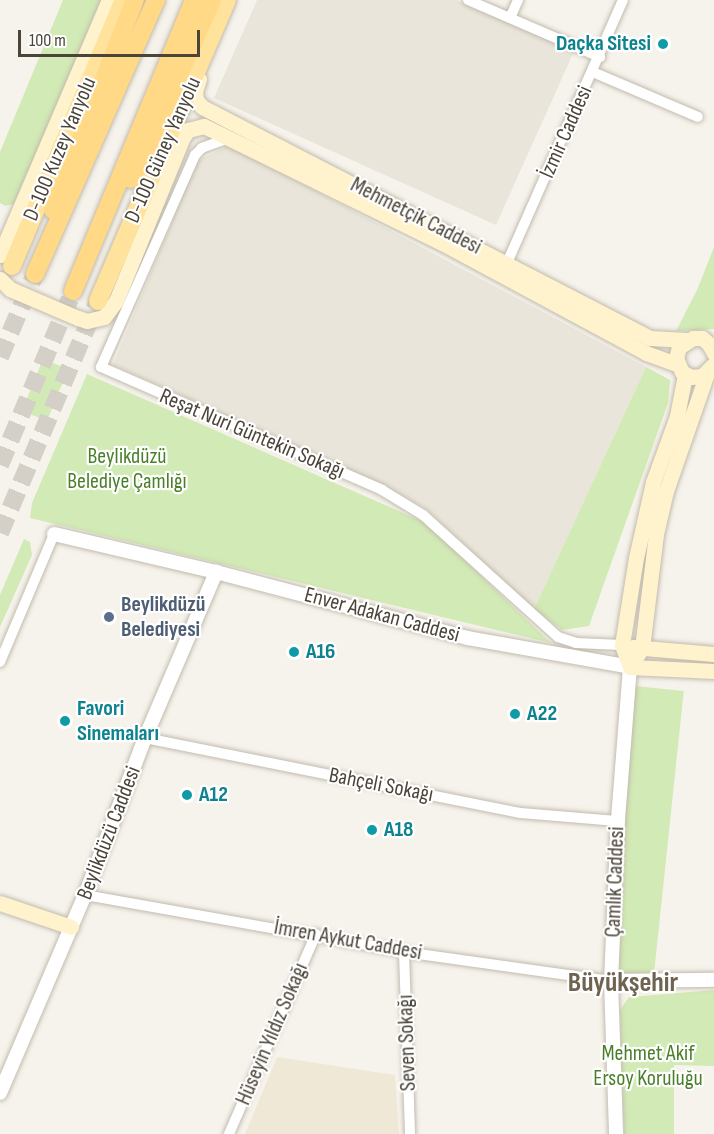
<!DOCTYPE html>
<meta charset="utf-8">
<style>
body{margin:0}
#map{position:relative;width:714px;height:1134px;overflow:hidden;background:#f6f3ec;font-family:"Sofia Sans Condensed",sans-serif}
div>[style]{position:absolute}
.residential>*{inset:0;background:#eae5da}
.education>*{inset:0;background:#efe8d6}
.green>*{inset:0;background:#d2eab5;transform-origin:0 0}
.primary-tunnel>*{height:18px;margin-top:-9px;transform-origin:0;background:repeating-linear-gradient(90deg,#d4d0c8 0 18px,transparent 0 27px)}
.trunk-tunnel>*{height:18px;margin-top:-9px;transform-origin:0;background:repeating-linear-gradient(90deg,#d4d0c8 0 18px,transparent 0 27px)}
.roads{filter:drop-shadow(0 0 2px #c2bbae) drop-shadow(0 0 2px #c2bbae)}
.minor>*{height:10px;margin:-5px;padding:0 5px;transform-origin:5px;border-radius:5px;background:#fff}
.tertiary>*{height:14px;margin:-7px;padding:0 7px;transform-origin:7px;border-radius:7px;background:#fff}
.secondary>*{height:15px;margin:-7.5px;padding:0 7.5px;transform-origin:7.5px;border-radius:7.5px;background:#fff3cd}
.primary>*{height:18px;margin:-9px;padding:0 9px;transform-origin:9px;border-radius:9px;background:#ffe39c}
.trunk>*{height:18px;margin:-9px;padding:0 9px;transform-origin:9px;border-radius:9px;background:#ffd985}
.dots>*{width:16px;height:16px;translate:-50% -50%;box-sizing:border-box;border:3px solid #fff;border-radius:50%}
span{translate:-50% -50%;white-space:nowrap;text-align:center;line-height:1.15;-webkit-text-stroke:4.5px #fff;paint-order:stroke}
.culture-label{font-size:22px;color:#0d838f;font-weight:700}
.right{translate:-100% -50%;text-align:right}
.left{translate:0 -50%;text-align:left}
.street-label{font-size:22px;color:#4b4439}
.park-label{font-size:22px;color:#4a7f2a}
.service-label{font-size:22px;color:#4e5e75;font-weight:700}
.district-label{font-size:28px;color:#6e6250;font-weight:700}
.scale{position:absolute;left:18px;top:30px;width:182px;height:27px;box-sizing:border-box;border:3px solid #4b4439;border-top:0;padding-left:8px;font-size:18px;line-height:21px;white-space:nowrap;color:#4b4439;-webkit-text-stroke:4px #fff;paint-order:stroke}
</style>
<div id="map">
<div class="residential">
<div style="clip-path:polygon(257px 0,456px 0,575px 49px,496px 225px,214px 98px)"></div>
<div style="clip-path:polygon(230px 145px,646px 367px,534px 609px,426px 509px,385px 485px,113px 365px,197px 161px)"></div>
</div>
<div class="education">
<div style="clip-path:polygon(277px 1057px,395px 1075px,399px 1134px,245px 1134px)"></div>
</div>
<div class="green">
<div style="clip-path:polygon(63px 0,104px 0,14px 204px,5px 206px,0 203px,0 152px)"></div>
<div style="clip-path:polygon(714px 247px,714px 329px,676px 331px,697px 290px)"></div>
<div style="left:43px;top:359px;width:27px;height:56px;rotate:22deg"></div>
<div style="clip-path:polygon(646px 367px,670px 380px,668px 403px,589px 626px,562px 630px,534px 609px)"></div>
<div style="clip-path:polygon(87px 374px,426px 523px,551px 643px,30px 518px,32px 503px)"></div>
<div style="clip-path:polygon(24px 539px,30px 542px,32px 555px,0 627px,0 595px)"></div>
<div style="left:635px;top:686px;width:49px;height:287px;rotate:6deg"></div>
<div style="clip-path:polygon(714px 990px,714px 1066px,674px 1065px,674px 1134px,624px 1134px,620px 1010px,629px 997px)"></div>
</div>
<div class="primary-tunnel">
<div style="left:0;top:533px;width:252px;rotate:-67.1deg"></div>
</div>
<div class="trunk-tunnel">
<div style="left:0;top:357px;width:90px;rotate:-67.1deg"></div>
<div style="left:0;top:465px;width:189px;rotate:-67.2deg"></div>
</div>
<div class="roads">
<div class="minor">
<div style="left:468px;top:0;width:144px;rotate:23.4deg"></div>
<div style="left:510px;top:18px;width:20px;rotate:-66deg"></div>
<div style="left:593px;top:72px;width:114px;rotate:23.2deg"></div>
<div style="left:229px;top:138px;width:29px;rotate:160deg"></div>
<div style="left:202px;top:148px;width:10px;rotate:135deg"></div>
<div style="left:195px;top:155px;width:232px;rotate:113.9deg"></div>
<div style="left:101px;top:367px;width:307px;rotate:23.6deg"></div>
<div style="left:382px;top:490px;width:48px;rotate:31.4deg"></div>
<div style="left:423px;top:515px;width:182px;rotate:42.1deg"></div>
<div style="left:558px;top:637px;width:19px;rotate:18deg"></div>
<div style="left:576px;top:643px;width:46px;rotate:2.5deg"></div>
<div style="left:507px;top:263px;width:287px;rotate:-66.2deg"></div>
<div style="left:0;top:662px;width:139px;rotate:-67.1deg"></div>
<div style="left:145px;top:738px;width:382px;rotate:11.3deg"></div>
<div style="left:520px;top:813px;width:98px;rotate:4.7deg"></div>
<div style="left:85px;top:895px;width:324px;rotate:10.1deg"></div>
<div style="left:404px;top:952px;width:209px;rotate:8deg"></div>
<div style="left:404px;top:952px;width:182px;rotate:88.1deg"></div>
<div style="left:229px;top:1134px;width:218px;rotate:-66.5deg"></div>
</div>
<div class="tertiary">
<div style="left:54px;top:534px;width:166px;rotate:13.2deg"></div>
<div style="left:216px;top:572px;width:260px;rotate:14.7deg"></div>
<div style="left:468px;top:638px;width:165px;rotate:10.1deg"></div>
<div style="left:630px;top:667px;width:154px;rotate:94.5deg"></div>
<div style="left:618px;top:821px;width:160px;rotate:92.5deg"></div>
<div style="left:611px;top:981px;width:153px;rotate:88.1deg"></div>
<div style="left:611px;top:981px;width:103px;rotate:-0.6deg"></div>
<div style="left:0;top:1093px;width:215px;rotate:-66.8deg"></div>
<div style="left:85px;top:895px;width:168px;rotate:-69.1deg"></div>
<div style="left:145px;top:738px;width:181px;rotate:-66.8deg"></div>
</div>
<div class="secondary">
<div style="left:199px;top:79px;width:13px;rotate:108deg"></div>
<div style="left:195px;top:91px;width:9px;rotate:84deg"></div>
<div style="left:196px;top:100px;width:9px;rotate:49deg"></div>
<div style="left:202px;top:107px;width:504px;rotate:27.28deg"></div>
<div style="left:650px;top:338px;width:37px;rotate:3deg"></div>
<div style="left:0;top:255px;width:277px;rotate:-66.9deg"></div>
<div style="left:0;top:279px;width:14px;rotate:45deg"></div>
<div style="left:10px;top:289px;width:74px;rotate:23.1deg"></div>
<div style="left:78px;top:318px;width:9px;rotate:18deg"></div>
<div style="left:87px;top:321px;width:17px;rotate:-13deg"></div>
<div style="left:104px;top:317px;width:20px;rotate:-53deg"></div>
<div style="left:116px;top:301px;width:177px;rotate:-67.8deg"></div>
<div style="left:183px;top:137px;width:9px;rotate:-54deg"></div>
<div style="left:188px;top:130px;width:16px;rotate:-14deg"></div>
<div style="left:204px;top:126px;width:265px;rotate:26.2deg"></div>
<div style="left:442px;top:243px;width:232px;rotate:28.3deg"></div>
<div style="left:646px;top:353px;width:33px;rotate:20deg"></div>
<div style="left:714px;top:353px;width:10px;rotate:-119deg"></div>
<div style="left:709px;top:344px;width:9px;rotate:-139deg"></div>
<div style="left:702px;top:338px;width:9px;rotate:180deg"></div>
<div style="left:693px;top:338px;width:17px;rotate:147deg"></div>
<div style="left:679px;top:347px;width:11px;rotate:105deg"></div>
<div style="left:676px;top:358px;width:15px;rotate:67deg"></div>
<div style="left:682px;top:372px;width:10px;rotate:29deg"></div>
<div style="left:691px;top:377px;width:11px;rotate:-5deg"></div>
<div style="left:702px;top:376px;width:17px;rotate:-45deg"></div>
<div style="left:633px;top:647px;width:81px;rotate:4.9deg"></div>
<div style="left:630px;top:667px;width:22px;rotate:-58deg"></div>
<div style="left:642px;top:648px;width:115px;rotate:-83deg"></div>
<div style="left:656px;top:534px;width:44px;rotate:-76.9deg"></div>
<div style="left:666px;top:491px;width:125px;rotate:-70.8deg"></div>
<div style="left:630px;top:667px;width:23px;rotate:-110deg"></div>
<div style="left:622px;top:645px;width:88px;rotate:-80.9deg"></div>
<div style="left:636px;top:558px;width:78px;rotate:-77.4deg"></div>
<div style="left:653px;top:482px;width:70px;rotate:-70deg"></div>
<div style="left:677px;top:416px;width:42px;rotate:-79deg"></div>
<div style="left:630px;top:667px;width:84px;rotate:2.7deg"></div>
<div style="left:0;top:903px;width:75px;rotate:18.7deg"></div>
</div>
<div class="primary">
<div style="left:12px;top:266px;width:289px;rotate:-67.2deg"></div>
<div style="left:98px;top:301px;width:327px;rotate:-66.8deg"></div>
</div>
<div class="trunk">
<div style="left:131px;top:179px;width:28px;rotate:-63deg"></div>
<div style="left:144px;top:154px;width:168px;rotate:-66.2deg"></div>
<div style="left:53px;top:210px;width:225px;rotate:-68.7deg"></div>
<div style="left:35px;top:274px;width:300px;rotate:-66.2deg"></div>
<div style="left:73px;top:291px;width:315px;rotate:-67.4deg"></div>
</div>
</div>
<div class="dots">
<div style="left:663px;top:44px;background:#0f9aa8"></div>
<div style="left:109px;top:617px;background:#5c6f8a"></div>
<div style="left:294px;top:652px;background:#0f9aa8"></div>
<div style="left:515px;top:714px;background:#0f9aa8"></div>
<div style="left:65px;top:721px;background:#0f9aa8"></div>
<div style="left:187px;top:795px;background:#0f9aa8"></div>
<div style="left:372px;top:830px;background:#0f9aa8"></div>
</div>
<div class="culture-label">
<span class="right" style="left:651px;top:44px">Daçka Sitesi</span>
<span class="left" style="left:306px;top:652px">A16</span>
<span class="left" style="left:77px;top:721px">Favori<br>Sinemaları</span>
<span class="left" style="left:527px;top:714px">A22</span>
<span class="left" style="left:199px;top:795px">A12</span>
<span class="left" style="left:384px;top:830px">A18</span>
</div>
<div class="street-label">
<span style="left:566px;top:132px;rotate:-66deg">İzmir Caddesi</span>
<span style="left:60px;top:149px;rotate:-67deg">D-100 Kuzey Yanyolu</span>
<span style="left:163px;top:150px;rotate:-66deg">D-100 Güney Yanyolu</span>
<span style="left:416px;top:216px;rotate:27deg">Mehmetçik Caddesi</span>
<span style="left:252px;top:434px;rotate:23deg">Reşat Nuri Güntekin Sokağı</span>
<span style="left:382px;top:615px;rotate:15deg">Enver Adakan Caddesi</span>
<span style="left:381px;top:785px;rotate:11deg">Bahçeli Sokağı</span>
<span style="left:109px;top:833px;rotate:-69deg">Beylikdüzü Caddesi</span>
<span style="left:615px;top:882px;rotate:-88deg">Çamlık Caddesi</span>
<span style="left:348px;top:940px;rotate:10deg">İmren Aykut Caddesi</span>
<span style="left:272px;top:1034px;rotate:-67deg">Hüseyin Yıldız Sokağı</span>
<span style="left:407px;top:1043px;rotate:-92deg">Seven Sokağı</span>
</div>
<div class="park-label">
<span style="left:127px;top:469px">Beylikdüzü<br>Belediye Çamlığı</span>
<span style="left:648px;top:1066px">Mehmet Akif<br>Ersoy Koruluğu</span>
</div>
<div class="service-label">
<span class="left" style="left:121px;top:617px">Beylikdüzü<br>Belediyesi</span>
</div>
<div class="district-label">
<span style="left:623px;top:983px">Büyükşehir</span>
</div>
<div class="scale">100 m</div>
</div>
